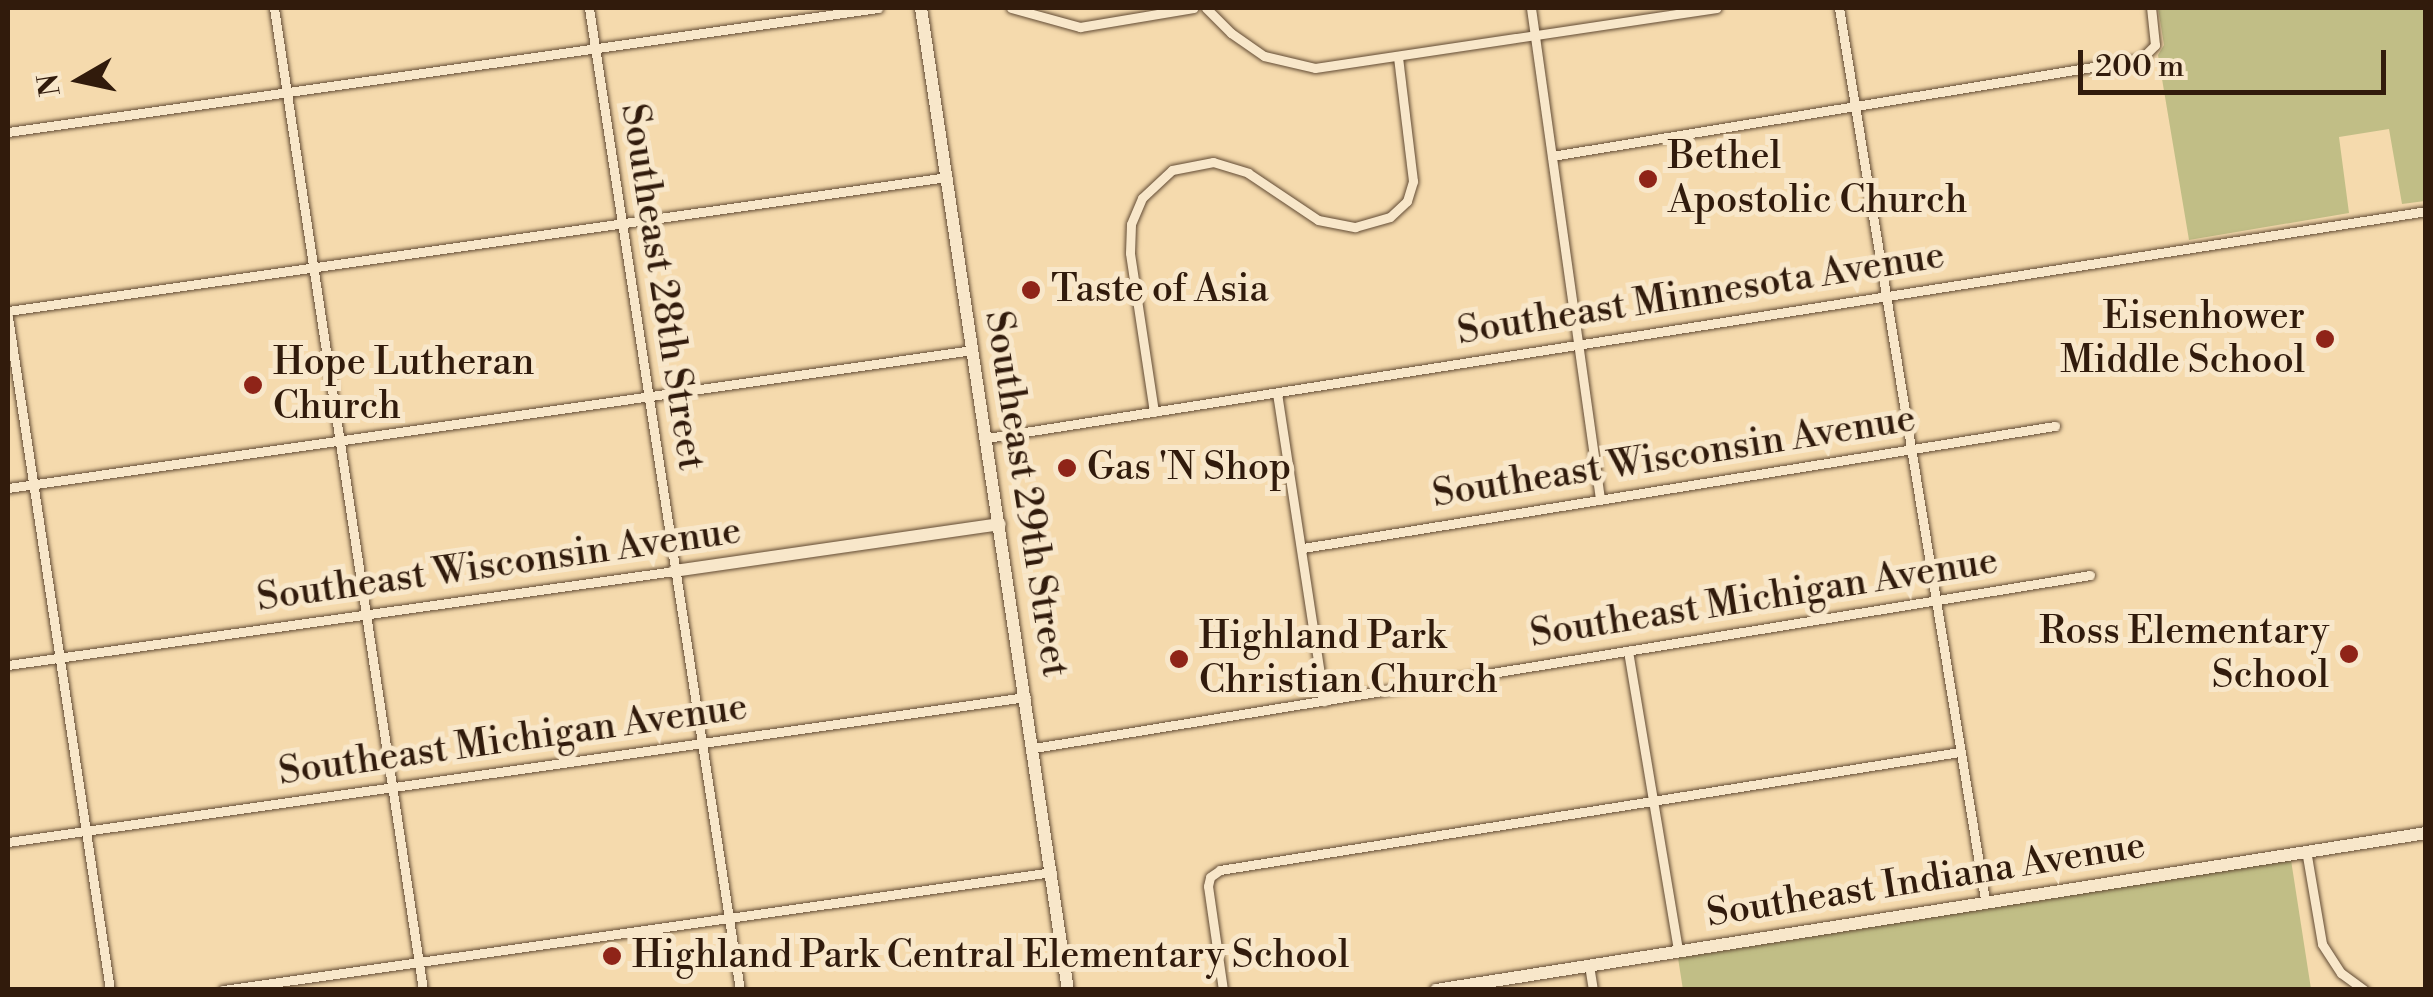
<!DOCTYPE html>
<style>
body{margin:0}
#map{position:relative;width:2433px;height:997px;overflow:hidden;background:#f5daad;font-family:"Libre Bodoni",serif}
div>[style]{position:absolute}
.green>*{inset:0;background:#c1be86}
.roads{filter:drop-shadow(0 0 2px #624b34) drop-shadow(0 0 2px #624b34)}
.street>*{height:9px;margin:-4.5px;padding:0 4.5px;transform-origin:4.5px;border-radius:4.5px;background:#f8e7ca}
.secondary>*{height:12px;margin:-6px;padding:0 6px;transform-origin:6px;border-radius:6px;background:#f8e7ca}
.dots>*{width:28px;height:28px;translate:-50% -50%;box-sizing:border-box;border:5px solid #f8e7ca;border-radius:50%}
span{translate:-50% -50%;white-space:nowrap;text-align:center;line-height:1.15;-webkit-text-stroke:10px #f8e7ca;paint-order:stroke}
.poi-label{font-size:38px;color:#311b0c}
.left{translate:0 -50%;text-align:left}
.right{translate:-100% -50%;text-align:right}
.street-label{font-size:38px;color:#311b0c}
.frame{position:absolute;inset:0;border:10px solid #311b0c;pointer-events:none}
.north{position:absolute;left:30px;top:30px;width:100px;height:100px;-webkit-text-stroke:8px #f8e7ca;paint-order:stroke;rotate:261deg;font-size:28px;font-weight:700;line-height:40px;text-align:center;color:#311b0c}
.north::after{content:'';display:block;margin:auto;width:35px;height:45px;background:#311b0c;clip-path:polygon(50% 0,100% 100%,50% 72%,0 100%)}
.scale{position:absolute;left:2078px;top:50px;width:308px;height:45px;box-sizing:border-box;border:5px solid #311b0c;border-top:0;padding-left:12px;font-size:30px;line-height:35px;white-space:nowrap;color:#311b0c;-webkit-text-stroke:8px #f8e7ca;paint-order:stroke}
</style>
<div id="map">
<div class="green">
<div style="clip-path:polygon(2158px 8px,2425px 8px,2425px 201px,2402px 204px,2389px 129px,2339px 137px,2349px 213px,2189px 240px,2158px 55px,2164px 45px)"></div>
<div style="clip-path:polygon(2291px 860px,2311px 989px,1683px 990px,1678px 958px)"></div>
</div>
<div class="roads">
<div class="street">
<div style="left:274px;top:8px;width:993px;rotate:81.37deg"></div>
<div style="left:589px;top:8px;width:994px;rotate:81.26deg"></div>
<div style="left:1011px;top:8px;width:72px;rotate:15.4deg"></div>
<div style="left:1080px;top:27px;width:115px;rotate:-9.5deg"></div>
<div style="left:1206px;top:8px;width:35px;rotate:45deg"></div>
<div style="left:1231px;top:33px;width:40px;rotate:34.9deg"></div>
<div style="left:1264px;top:56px;width:52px;rotate:13.2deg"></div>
<div style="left:1315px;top:68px;width:406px;rotate:-8.5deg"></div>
<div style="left:1531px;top:8px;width:496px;rotate:82deg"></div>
<div style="left:1839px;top:8px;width:904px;rotate:80.7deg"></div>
<div style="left:8px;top:132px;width:879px;rotate:-8.11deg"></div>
<div style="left:1552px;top:156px;width:597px;rotate:-9.35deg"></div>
<div style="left:2141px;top:59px;width:20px;rotate:-45deg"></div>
<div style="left:2155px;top:45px;width:37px;rotate:-96deg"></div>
<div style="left:8px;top:311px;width:949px;rotate:-8.12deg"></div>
<div style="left:8px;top:317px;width:681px;rotate:81.38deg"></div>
<div style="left:1277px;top:393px;width:312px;rotate:81.3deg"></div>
<div style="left:1154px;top:412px;width:161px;rotate:-98.6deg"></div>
<div style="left:1130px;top:253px;width:29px;rotate:-88deg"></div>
<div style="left:1131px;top:224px;width:28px;rotate:-67deg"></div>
<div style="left:1142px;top:198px;width:41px;rotate:-43deg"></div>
<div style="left:1172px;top:170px;width:42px;rotate:-11deg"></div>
<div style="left:1213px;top:162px;width:37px;rotate:17deg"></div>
<div style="left:1248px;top:173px;width:84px;rotate:33.9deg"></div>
<div style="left:1318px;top:220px;width:38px;rotate:11deg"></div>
<div style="left:1355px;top:227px;width:36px;rotate:-16deg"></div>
<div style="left:1390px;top:217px;width:23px;rotate:-43deg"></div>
<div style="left:1407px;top:201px;width:21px;rotate:-73deg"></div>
<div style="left:1413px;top:181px;width:125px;rotate:-96.9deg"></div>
<div style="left:987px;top:438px;width:1457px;rotate:-8.96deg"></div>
<div style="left:8px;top:488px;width:975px;rotate:-8.14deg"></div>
<div style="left:1303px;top:548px;width:762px;rotate:-9.22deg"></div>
<div style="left:1628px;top:651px;width:303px;rotate:80.5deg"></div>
<div style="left:8px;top:665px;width:673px;rotate:-8.03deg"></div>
<div style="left:1034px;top:748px;width:1070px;rotate:-9.3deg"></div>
<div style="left:8px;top:842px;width:1028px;rotate:-8.11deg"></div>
<div style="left:2306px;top:850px;width:95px;rotate:80.3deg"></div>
<div style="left:2322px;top:944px;width:35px;rotate:57deg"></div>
<div style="left:2341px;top:973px;width:29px;rotate:36deg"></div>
<div style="left:1589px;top:965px;width:25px;rotate:81deg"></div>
<div style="left:223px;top:990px;width:837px;rotate:-8.1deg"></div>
<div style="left:1223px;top:990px;width:105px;rotate:-98.2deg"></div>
<div style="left:1208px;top:886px;width:9px;rotate:-77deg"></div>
<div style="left:1210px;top:877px;width:12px;rotate:-35deg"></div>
<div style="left:1220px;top:870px;width:748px;rotate:-9.07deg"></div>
</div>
<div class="secondary">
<div style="left:921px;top:8px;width:993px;rotate:81.49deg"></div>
<div style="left:674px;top:571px;width:329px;rotate:-8.2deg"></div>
<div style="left:1436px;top:990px;width:1002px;rotate:-9.01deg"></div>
</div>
</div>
<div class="dots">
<div style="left:1648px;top:179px;background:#8f2418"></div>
<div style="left:1031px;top:290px;background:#8f2418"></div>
<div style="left:2325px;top:339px;background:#8f2418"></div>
<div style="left:253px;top:385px;background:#8f2418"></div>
<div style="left:1067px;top:468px;background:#8f2418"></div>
<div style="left:2349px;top:654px;background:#8f2418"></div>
<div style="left:1179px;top:659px;background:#8f2418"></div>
<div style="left:612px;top:956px;background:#8f2418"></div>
</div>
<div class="poi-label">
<span class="left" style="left:1668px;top:179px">Bethel<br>Apostolic Church</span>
<span class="left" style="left:1051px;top:290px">Taste of Asia</span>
<span class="right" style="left:2305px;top:339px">Eisenhower<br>Middle School</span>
<span class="left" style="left:273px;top:385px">Hope Lutheran<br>Church</span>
<span class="left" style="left:1087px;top:468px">Gas 'N Shop</span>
<span class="right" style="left:2329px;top:654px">Ross Elementary<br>School</span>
<span class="left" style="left:1199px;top:659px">Highland Park<br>Christian Church</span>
<span class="left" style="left:632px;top:956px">Highland Park Central Elementary School</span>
</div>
<div class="street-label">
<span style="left:662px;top:287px;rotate:81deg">Southeast 28th Street</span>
<span style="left:1701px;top:294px;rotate:-9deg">Southeast Minnesota Avenue</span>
<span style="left:1674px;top:457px;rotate:-9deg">Southeast Wisconsin Avenue</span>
<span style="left:1026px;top:494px;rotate:81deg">Southeast 29th Street</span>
<span style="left:499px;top:565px;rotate:-8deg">Southeast Wisconsin Avenue</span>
<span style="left:1764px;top:598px;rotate:-9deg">Southeast Michigan Avenue</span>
<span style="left:513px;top:740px;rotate:-8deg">Southeast Michigan Avenue</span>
<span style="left:1926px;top:880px;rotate:-9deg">Southeast Indiana Avenue</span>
</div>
<div class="frame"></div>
<div class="north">N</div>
<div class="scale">200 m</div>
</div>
